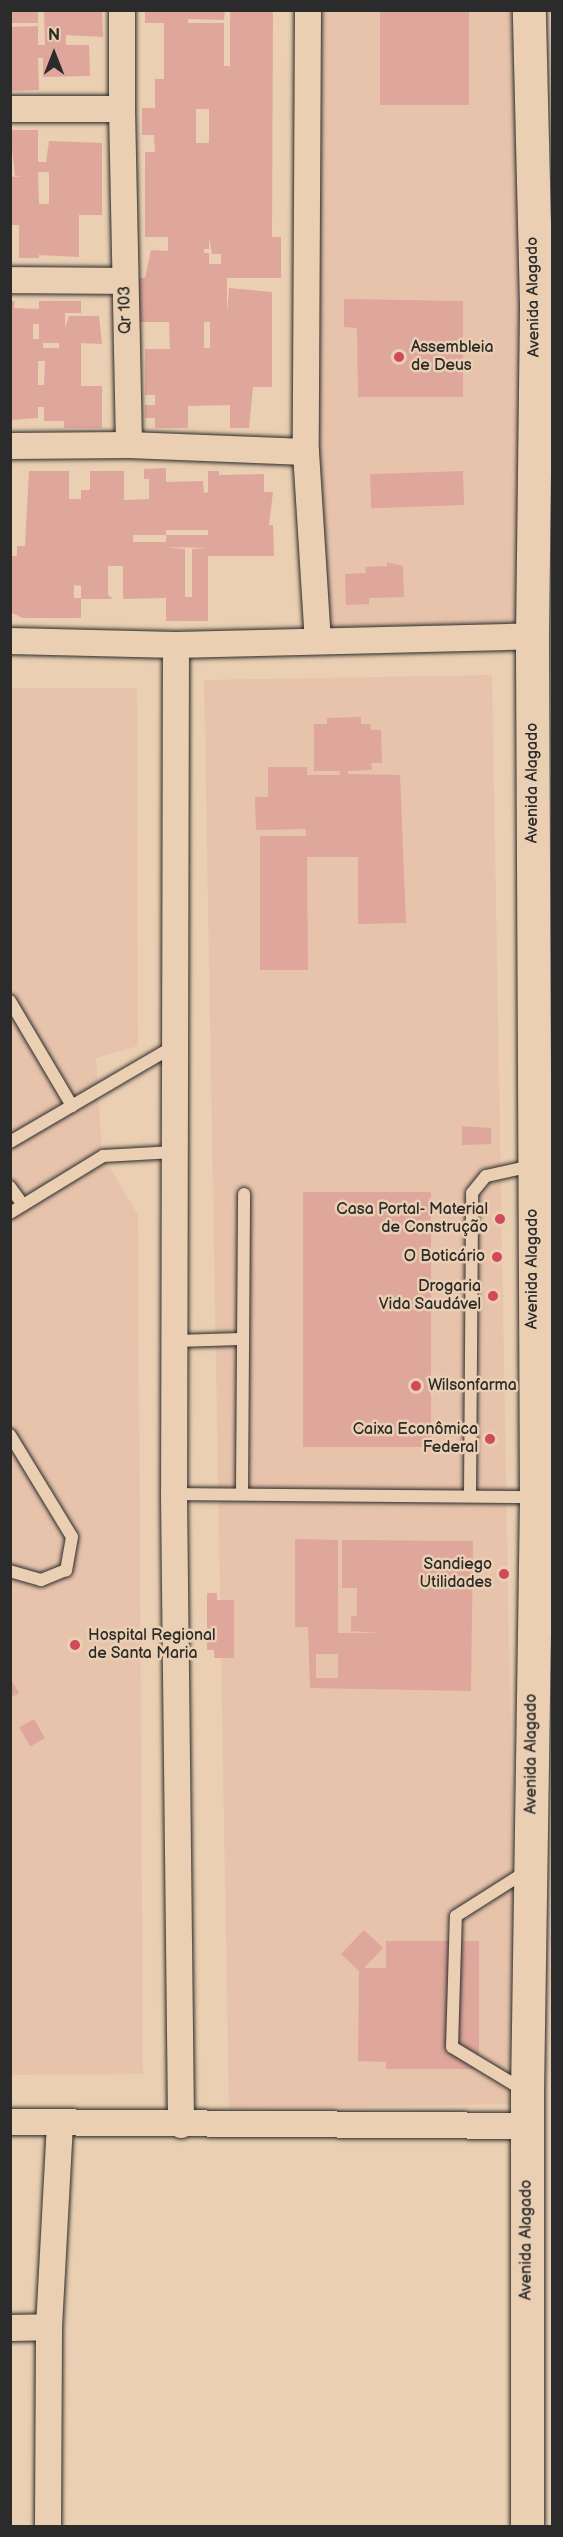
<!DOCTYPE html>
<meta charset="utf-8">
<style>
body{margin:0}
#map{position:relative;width:563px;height:2537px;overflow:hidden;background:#eacfb2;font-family:"Balsamiq Sans",sans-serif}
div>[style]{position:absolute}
.built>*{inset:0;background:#e7c3ab;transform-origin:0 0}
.building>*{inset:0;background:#dfa69c;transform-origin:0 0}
.roads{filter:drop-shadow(0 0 2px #2b2b2b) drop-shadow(0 0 2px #2b2b2b)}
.lane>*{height:12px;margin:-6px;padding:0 6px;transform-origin:6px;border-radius:6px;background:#eacfb2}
.street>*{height:26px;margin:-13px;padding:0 13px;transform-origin:13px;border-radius:13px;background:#eacfb2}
.secondary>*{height:33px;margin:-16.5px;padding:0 16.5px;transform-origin:16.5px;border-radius:16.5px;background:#eacfb2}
.dots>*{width:16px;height:16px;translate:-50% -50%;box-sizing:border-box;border:3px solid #eacfb2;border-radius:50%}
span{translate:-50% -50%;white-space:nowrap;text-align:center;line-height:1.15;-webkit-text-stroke:5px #eacfb2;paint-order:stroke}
.street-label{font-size:16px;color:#2b2b2b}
.poi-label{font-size:16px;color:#2b2b2b}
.left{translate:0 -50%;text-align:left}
.right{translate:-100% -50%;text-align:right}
.frame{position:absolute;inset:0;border:12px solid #2b2b2b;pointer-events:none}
.north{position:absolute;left:24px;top:24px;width:60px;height:60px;-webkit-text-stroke:4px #eacfb2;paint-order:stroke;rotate:0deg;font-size:16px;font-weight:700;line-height:24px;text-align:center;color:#2b2b2b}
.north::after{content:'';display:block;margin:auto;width:21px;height:27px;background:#2b2b2b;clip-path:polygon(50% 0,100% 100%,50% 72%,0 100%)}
</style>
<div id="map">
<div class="built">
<div style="left:316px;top:11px;width:216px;height:630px"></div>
<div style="left:492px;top:675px;width:1429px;height:288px;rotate:89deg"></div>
<div style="clip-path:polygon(10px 688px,137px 688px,138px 1046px,96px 1058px,102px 1154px,138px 1215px,143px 2074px,11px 2075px)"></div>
</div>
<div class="building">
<div style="left:10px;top:10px;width:28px;height:13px"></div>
<div style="clip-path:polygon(44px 10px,102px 10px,103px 37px,66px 35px,66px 45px,89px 45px,90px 76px,43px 77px,43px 58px,38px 58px,39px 90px,10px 91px,10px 27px,38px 26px,38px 45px,45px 45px)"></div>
<div style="clip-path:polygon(evenodd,145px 10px,225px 10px,224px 20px,188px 19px,188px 23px,224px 23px,224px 66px,230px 66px,230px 10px,273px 10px,272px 237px,281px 237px,281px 278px,227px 278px,227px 314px,229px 288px,272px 292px,272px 387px,253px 387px,249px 428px,230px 428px,230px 405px,188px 406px,188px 428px,155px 428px,155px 418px,145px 418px,145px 405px,155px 405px,155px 395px,145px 395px,145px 349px,170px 349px,169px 322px,139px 322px,139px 278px,145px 278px,151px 250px,168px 251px,168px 237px,145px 237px,145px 152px,155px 152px,154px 135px,142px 135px,142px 108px,155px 108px,155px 79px,164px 79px,164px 23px,145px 23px,145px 10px,196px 109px,209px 109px,209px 143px,196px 143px,196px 109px,145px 10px,209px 237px,212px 254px,221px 254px,221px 264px,209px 264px,209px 253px,204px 253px,204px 249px,209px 249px,209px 237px,145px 10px,204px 322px,210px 322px,210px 348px,204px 348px,204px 322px)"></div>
<div style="left:380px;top:10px;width:89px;height:95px"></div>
<div style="clip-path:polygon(evenodd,10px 130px,38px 130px,38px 162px,46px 162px,49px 141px,102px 143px,102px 215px,79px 215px,79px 257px,39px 255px,39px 258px,19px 258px,19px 225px,10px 225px,10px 177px,25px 176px,15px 176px,10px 130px,38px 172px,49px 172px,49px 204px,39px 204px,38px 172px)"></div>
<div style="clip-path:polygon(344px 299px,463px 301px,463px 397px,358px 397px,357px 328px,344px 327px)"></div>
<div style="clip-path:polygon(evenodd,10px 301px,15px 301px,14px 308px,39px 309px,39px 301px,81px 301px,81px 313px,65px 313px,65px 328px,69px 316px,99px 316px,102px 344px,81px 343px,81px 386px,102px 386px,102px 428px,64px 428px,64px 421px,44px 421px,44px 407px,38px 407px,38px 418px,10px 420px,10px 301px,33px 324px,39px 324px,39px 339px,33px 339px,33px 324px,10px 301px,43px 343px,59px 343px,59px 348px,43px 348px,43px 343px,10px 301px,38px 361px,45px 361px,44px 385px,38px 385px,38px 361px)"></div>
<div style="clip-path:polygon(evenodd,166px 468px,166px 482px,203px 481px,204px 493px,208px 492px,208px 471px,219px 471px,219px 475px,264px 474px,264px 492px,273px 492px,269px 525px,273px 525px,274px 556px,208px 556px,208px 621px,166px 621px,166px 598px,123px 599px,123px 566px,108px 566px,108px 595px,113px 599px,81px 599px,81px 618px,23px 618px,12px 613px,12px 556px,17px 556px,17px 546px,25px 546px,29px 471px,69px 471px,69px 499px,81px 499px,81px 490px,90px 490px,90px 471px,124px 471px,124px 500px,149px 499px,149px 479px,144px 479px,144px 469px,166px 468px,166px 530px,208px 530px,208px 535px,166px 535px,166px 530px,166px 468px,133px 535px,166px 535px,166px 542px,133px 542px,133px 535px,166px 468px,166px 547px,208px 548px,192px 549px,192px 597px,185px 597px,185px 549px,166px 547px,166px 468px,74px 585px,81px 586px,81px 598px,74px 598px,74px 585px)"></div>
<div style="left:463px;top:471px;width:34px;height:93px;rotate:88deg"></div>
<div style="clip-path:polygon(387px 562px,403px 566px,404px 597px,369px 598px,369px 604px,346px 605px,345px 574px,366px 573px,365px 567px,387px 566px)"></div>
<div style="clip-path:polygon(361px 717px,361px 724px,370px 724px,371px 730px,381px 730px,382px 763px,371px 763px,372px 770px,348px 771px,348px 774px,400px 775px,406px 923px,358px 924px,358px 857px,307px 857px,308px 970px,260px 970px,260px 836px,306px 836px,306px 829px,256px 830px,255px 797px,268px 797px,268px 767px,307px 767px,307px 775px,340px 775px,340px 771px,314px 771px,314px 724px,327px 724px,327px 718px)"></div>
<div style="clip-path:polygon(462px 1126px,491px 1128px,491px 1144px,462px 1145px)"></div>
<div style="left:303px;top:1192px;width:128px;height:255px"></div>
<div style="clip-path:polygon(evenodd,295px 1539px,338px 1540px,338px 1633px,380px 1633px,351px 1631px,351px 1616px,357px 1616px,357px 1588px,342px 1588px,342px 1540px,473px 1541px,471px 1691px,310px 1688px,308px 1627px,295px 1627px,295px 1539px,316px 1654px,338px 1654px,338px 1678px,316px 1678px,316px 1654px)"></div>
<div style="clip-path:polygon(207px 1593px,217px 1593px,217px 1600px,234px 1600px,234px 1658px,214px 1658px,214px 1650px,207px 1650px)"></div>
<div style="clip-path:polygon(10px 1678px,19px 1693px,10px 1698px)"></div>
<div style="left:34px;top:1719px;width:22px;height:17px;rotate:60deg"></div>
<div style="clip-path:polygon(364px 1930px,383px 1948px,364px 1968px,386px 1968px,386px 1941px,479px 1941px,479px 2069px,386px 2069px,386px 2062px,358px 2061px,359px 1971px,341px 1954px)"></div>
</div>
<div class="roads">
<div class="lane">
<div style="left:10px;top:1001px;width:122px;rotate:59.4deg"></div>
<div style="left:10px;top:1142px;width:190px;rotate:-30.3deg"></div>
<div style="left:10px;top:1187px;width:22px;rotate:54deg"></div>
<div style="left:10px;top:1213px;width:109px;rotate:-31.5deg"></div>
<div style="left:103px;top:1156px;width:71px;rotate:-3.2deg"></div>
<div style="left:174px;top:1341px;width:69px;rotate:-1.7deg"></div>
<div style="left:10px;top:1435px;width:119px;rotate:58.7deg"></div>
<div style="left:72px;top:1537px;width:34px;rotate:100deg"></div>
<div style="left:66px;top:1570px;width:27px;rotate:158deg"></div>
<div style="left:41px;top:1580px;width:32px;rotate:-164deg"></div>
<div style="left:242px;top:1492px;width:298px;rotate:-89.6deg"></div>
<div style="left:174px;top:1494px;width:361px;rotate:0.5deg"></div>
<div style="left:470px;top:1496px;width:303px;rotate:-89.6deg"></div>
<div style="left:472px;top:1193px;width:22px;rotate:-51deg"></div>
<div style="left:486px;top:1176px;width:47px;rotate:-12.3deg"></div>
<div style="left:525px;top:2091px;width:85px;rotate:-148.9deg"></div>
<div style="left:452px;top:2047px;width:131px;rotate:-88.3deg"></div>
<div style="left:456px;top:1916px;width:84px;rotate:-32.4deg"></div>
</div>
<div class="street">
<div style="left:122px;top:10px;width:99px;rotate:90deg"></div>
<div style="left:308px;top:10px;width:442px;rotate:90.3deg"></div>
<div style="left:306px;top:452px;width:189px;rotate:86.4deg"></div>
<div style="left:10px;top:109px;width:112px"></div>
<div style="left:122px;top:109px;width:336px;rotate:88.8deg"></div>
<div style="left:129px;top:445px;width:177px;rotate:2.3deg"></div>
<div style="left:10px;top:280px;width:115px;rotate:0.5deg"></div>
<div style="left:10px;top:446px;width:119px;rotate:-0.5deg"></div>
<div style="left:10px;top:641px;width:166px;rotate:1.4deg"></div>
<div style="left:176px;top:645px;width:356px;rotate:-1.4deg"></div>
<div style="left:176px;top:645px;width:849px;rotate:90.13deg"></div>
<div style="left:174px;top:1494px;width:631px;rotate:89.36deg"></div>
<div style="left:10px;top:2122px;width:517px;rotate:0.44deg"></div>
<div style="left:10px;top:2328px;width:39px;rotate:-1deg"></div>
<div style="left:48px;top:2526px;width:199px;rotate:-89.7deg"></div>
<div style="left:49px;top:2327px;width:203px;rotate:-86.9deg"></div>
</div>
<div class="secondary">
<div style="left:527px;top:2526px;width:433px;rotate:-90deg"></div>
<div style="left:527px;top:2093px;width:596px;rotate:-89.13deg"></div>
<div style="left:536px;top:1497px;width:861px;rotate:-90.27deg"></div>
<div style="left:532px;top:636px;width:331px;rotate:-89.3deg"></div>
<div style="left:536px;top:305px;width:295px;rotate:-91.4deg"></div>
</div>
</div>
<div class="dots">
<div style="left:399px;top:357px;background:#d1495b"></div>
<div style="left:500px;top:1219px;background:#d1495b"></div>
<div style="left:497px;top:1257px;background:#d1495b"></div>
<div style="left:493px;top:1296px;background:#d1495b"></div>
<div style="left:416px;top:1386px;background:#d1495b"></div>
<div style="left:490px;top:1439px;background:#d1495b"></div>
<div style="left:504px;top:1574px;background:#d1495b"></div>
<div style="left:75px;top:1645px;background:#d1495b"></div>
</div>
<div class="street-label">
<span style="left:534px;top:297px;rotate:-91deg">Avenida Alagado</span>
<span style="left:126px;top:310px;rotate:-91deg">Qr 103</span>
<span style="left:533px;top:783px;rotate:-90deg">Avenida Alagado</span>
<span style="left:533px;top:1269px;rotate:-90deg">Avenida Alagado</span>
<span style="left:532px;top:1754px;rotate:-90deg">Avenida Alagado</span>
<span style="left:527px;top:2240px;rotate:-90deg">Avenida Alagado</span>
</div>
<div class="poi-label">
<span class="left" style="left:411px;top:357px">Assembleia<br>de Deus</span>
<span class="right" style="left:488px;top:1219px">Casa Portal- Material<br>de Construção</span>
<span class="right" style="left:485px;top:1257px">O Boticário</span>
<span class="right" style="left:481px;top:1296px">Drogaria<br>Vida Saudável</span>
<span class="left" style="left:428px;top:1386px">Wilsonfarma</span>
<span class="right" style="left:478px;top:1439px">Caixa Econômica<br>Federal</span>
<span class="right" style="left:492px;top:1574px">Sandiego<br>Utilidades</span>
<span class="left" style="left:88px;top:1645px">Hospital Regional<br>de Santa Maria</span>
</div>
<div class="frame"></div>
<div class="north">N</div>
</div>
